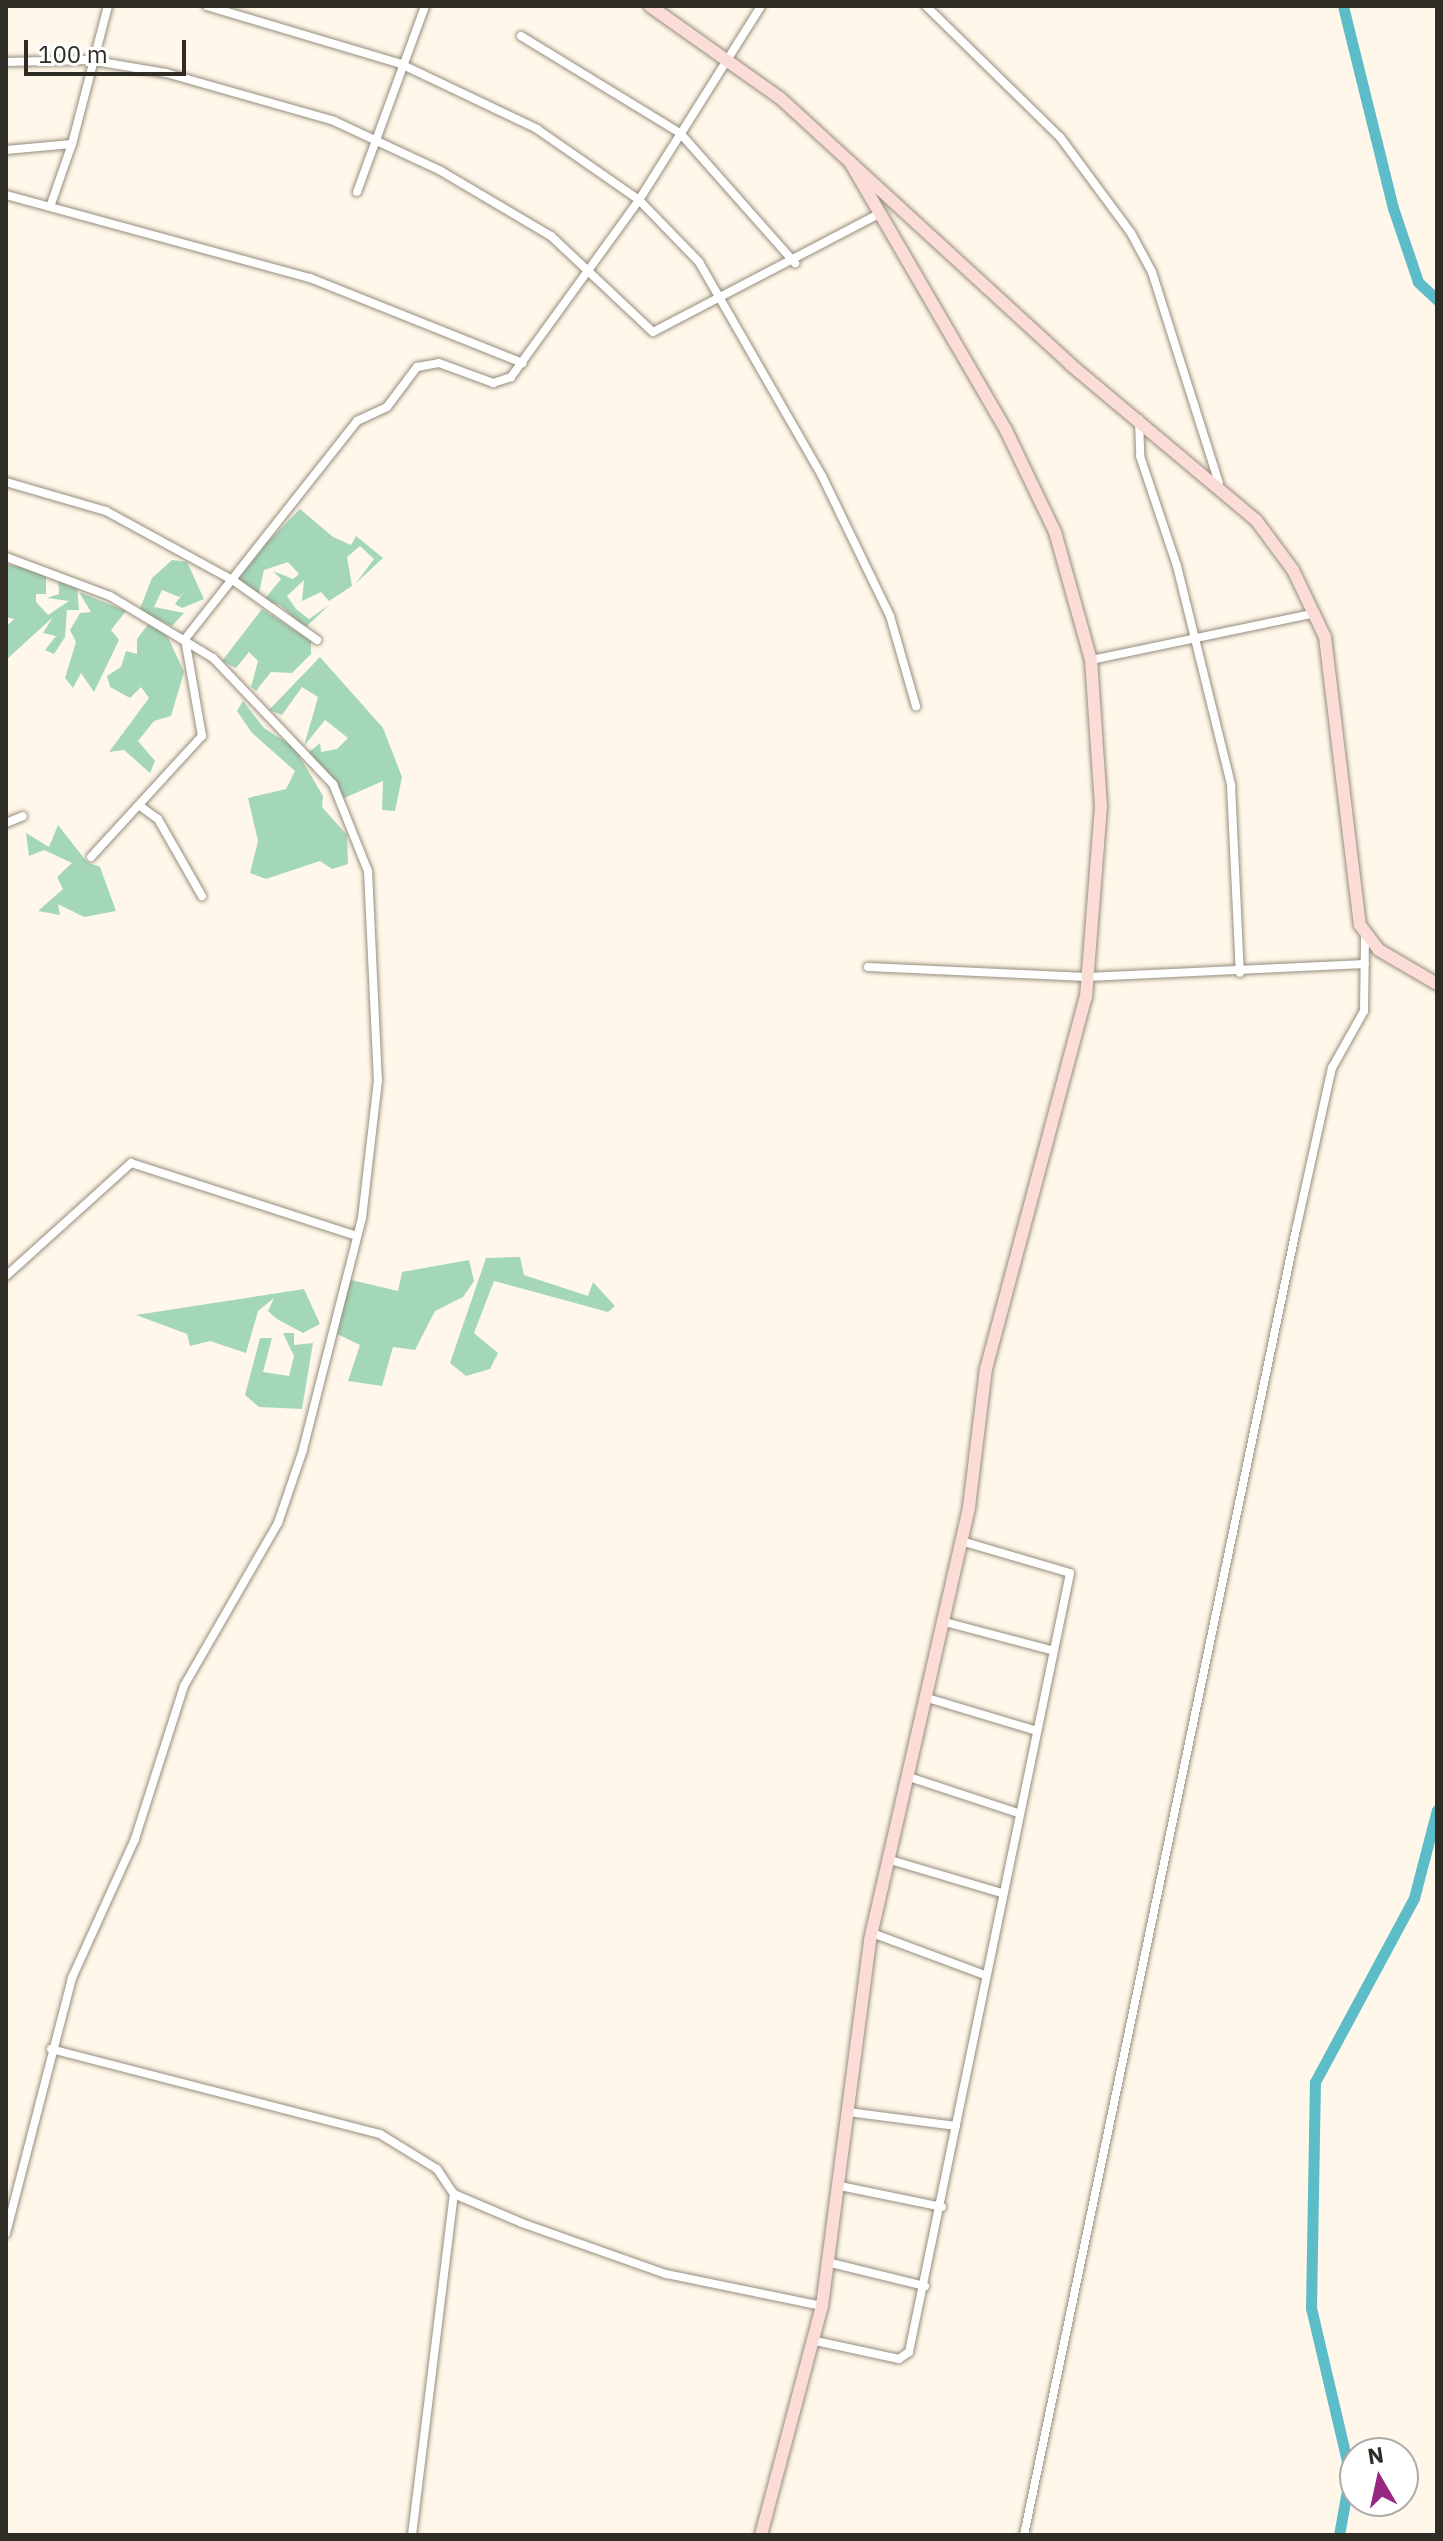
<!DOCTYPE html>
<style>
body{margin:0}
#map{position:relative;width:1443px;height:2541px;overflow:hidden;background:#fff7e9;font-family:"IBM Plex Sans",sans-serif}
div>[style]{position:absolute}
.green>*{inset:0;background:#a4d7b9}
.canal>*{height:11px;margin:-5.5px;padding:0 5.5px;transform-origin:5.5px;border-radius:5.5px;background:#5cbcc8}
.roads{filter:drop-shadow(0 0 2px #968d7d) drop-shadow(0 0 2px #968d7d)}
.minor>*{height:8px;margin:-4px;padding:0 4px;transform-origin:4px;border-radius:4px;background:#fff}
.secondary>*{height:12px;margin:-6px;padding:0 6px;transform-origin:6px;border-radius:6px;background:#fcdcd7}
span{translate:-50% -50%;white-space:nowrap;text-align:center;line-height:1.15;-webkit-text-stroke:6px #fff;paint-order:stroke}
.frame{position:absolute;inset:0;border:8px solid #2f2c25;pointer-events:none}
.north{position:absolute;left:1339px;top:2437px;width:80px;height:80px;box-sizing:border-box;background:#fff;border:2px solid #acaba8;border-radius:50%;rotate:351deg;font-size:22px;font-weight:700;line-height:32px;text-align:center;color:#2f2c25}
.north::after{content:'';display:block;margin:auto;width:28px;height:36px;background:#982683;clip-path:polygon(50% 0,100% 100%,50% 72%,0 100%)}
.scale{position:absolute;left:24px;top:40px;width:162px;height:36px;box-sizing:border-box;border:4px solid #2f2c25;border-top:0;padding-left:10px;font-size:24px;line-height:28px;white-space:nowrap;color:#2f2c25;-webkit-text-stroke:6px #fff;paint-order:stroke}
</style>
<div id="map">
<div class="green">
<div style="clip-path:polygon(300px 509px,333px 537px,351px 545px,356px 536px,383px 558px,356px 583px,374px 559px,360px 546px,347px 557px,352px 586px,329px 601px,321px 592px,302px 601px,304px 580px,287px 596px,296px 609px,309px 619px,329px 605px,305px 628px,280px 605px,263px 601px,281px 579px,273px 571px,293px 579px,299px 574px,288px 562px,264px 570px,258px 597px,235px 575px)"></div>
<div style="clip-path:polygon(172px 560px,187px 562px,204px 599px,182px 608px,175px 604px,184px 592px,179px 597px,162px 590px,154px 607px,184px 613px,172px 626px,139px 611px,152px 578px)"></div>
<div style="clip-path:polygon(6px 564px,46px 572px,46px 594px,36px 594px,36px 602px,48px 615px,69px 601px,47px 598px,59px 594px,58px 573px,77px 586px,79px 610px,67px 610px,65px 637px,54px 654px,45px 650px,56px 636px,43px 633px,53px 617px,6px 660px,6px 627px,14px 619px,6px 617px)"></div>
<div style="clip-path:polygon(79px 592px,126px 611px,111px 630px,119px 640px,94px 692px,81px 673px,73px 688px,65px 678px,76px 642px,70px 630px,80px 613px,91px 612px)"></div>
<div style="clip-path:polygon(262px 609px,311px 641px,311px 654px,292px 673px,271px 672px,256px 691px,251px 687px,258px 661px,249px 652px,236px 668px,222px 661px)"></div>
<div style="clip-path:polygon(149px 623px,168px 637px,184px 672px,171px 716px,154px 721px,138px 741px,155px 761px,150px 773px,124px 750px,109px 752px,149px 698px,141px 687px,130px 698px,110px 687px,107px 676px,121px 667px,126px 651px,137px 654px,137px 639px)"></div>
<div style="clip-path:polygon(320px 657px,383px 728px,402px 777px,395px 811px,382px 810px,383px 781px,342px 799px,309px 752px,320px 743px,321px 752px,337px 749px,348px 738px,325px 720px,304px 746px,318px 697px,302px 687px,282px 715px,269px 710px)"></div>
<div style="clip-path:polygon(243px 701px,264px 728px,294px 747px,323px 796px,322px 807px,347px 835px,348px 864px,332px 869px,320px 861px,266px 879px,250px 873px,258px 841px,248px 798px,286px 789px,295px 771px,252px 733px,237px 711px)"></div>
<div style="clip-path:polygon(58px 825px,87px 862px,100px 867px,116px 911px,84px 917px,58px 904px,60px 915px,38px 911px,63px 889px,57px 877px,72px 863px,44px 850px,29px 856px,26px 833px,49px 847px)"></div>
<div style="clip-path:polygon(520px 1257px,524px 1275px,588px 1296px,593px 1282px,615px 1306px,608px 1312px,494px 1281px,474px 1333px,498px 1353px,490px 1369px,466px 1376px,450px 1363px,486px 1258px)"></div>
<div style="clip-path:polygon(469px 1260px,474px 1281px,463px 1297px,435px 1311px,415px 1350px,393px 1347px,382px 1386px,348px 1381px,360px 1345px,333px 1332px,347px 1279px,398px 1291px,402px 1272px)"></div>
<div style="clip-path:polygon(304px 1289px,320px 1324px,303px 1333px,277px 1319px,268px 1311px,274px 1298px,258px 1311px,246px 1353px,210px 1341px,190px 1346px,187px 1334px,136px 1315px)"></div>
<div style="clip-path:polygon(283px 1333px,294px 1333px,294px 1345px,313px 1343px,302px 1409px,259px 1407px,245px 1395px,260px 1338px,272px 1338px,263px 1372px,289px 1376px,294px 1356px)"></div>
</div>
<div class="canal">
<div style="left:1343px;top:6px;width:208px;rotate:76.1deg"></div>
<div style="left:1393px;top:208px;width:78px;rotate:71.3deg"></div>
<div style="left:1418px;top:282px;width:26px;rotate:43deg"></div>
<div style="left:1339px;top:2535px;width:62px;rotate:-79.8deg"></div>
<div style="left:1350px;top:2474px;width:171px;rotate:-103.2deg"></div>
<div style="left:1311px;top:2308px;width:226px;rotate:-89deg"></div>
<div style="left:1315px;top:2082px;width:209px;rotate:-61.7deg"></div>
<div style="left:1414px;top:1898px;width:91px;rotate:-75.4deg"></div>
</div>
<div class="roads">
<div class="minor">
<div style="left:207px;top:6px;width:202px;rotate:16.6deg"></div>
<div style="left:401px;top:64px;width:151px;rotate:25.5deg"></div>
<div style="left:537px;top:129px;width:124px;rotate:34.8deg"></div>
<div style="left:639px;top:200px;width:86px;rotate:45.9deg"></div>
<div style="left:699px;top:262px;width:247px;rotate:60.1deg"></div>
<div style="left:822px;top:476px;width:156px;rotate:64.1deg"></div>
<div style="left:890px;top:616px;width:94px;rotate:73.9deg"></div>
<div style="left:926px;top:6px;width:187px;rotate:44.4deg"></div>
<div style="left:1060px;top:137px;width:119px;rotate:53.5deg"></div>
<div style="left:1131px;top:233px;width:44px;rotate:61.7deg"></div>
<div style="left:1152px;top:272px;width:221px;rotate:72.4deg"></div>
<div style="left:521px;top:36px;width:186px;rotate:31.4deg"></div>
<div style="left:680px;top:133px;width:174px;rotate:48.5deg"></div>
<div style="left:6px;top:62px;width:83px;rotate:-1.4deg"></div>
<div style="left:89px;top:60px;width:78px;rotate:9.6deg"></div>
<div style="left:166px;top:73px;width:175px;rotate:15.9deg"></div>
<div style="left:334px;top:121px;width:118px;rotate:25deg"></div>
<div style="left:441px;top:171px;width:128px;rotate:30.6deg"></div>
<div style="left:551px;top:236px;width:140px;rotate:43.3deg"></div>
<div style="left:653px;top:332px;width:255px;rotate:-27.6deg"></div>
<div style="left:6px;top:150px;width:66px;rotate:-5.2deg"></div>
<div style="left:72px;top:144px;width:143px;rotate:-75.4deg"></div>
<div style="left:357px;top:192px;width:198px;rotate:-69.9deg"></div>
<div style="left:6px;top:195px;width:315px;rotate:15.3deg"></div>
<div style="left:310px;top:278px;width:229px;rotate:21.8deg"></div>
<div style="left:50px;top:207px;width:67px;rotate:-70.8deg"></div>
<div style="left:1139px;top:419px;width:37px;rotate:88deg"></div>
<div style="left:1140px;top:456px;width:116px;rotate:71.4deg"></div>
<div style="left:1177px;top:566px;width:226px;rotate:76.1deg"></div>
<div style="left:1231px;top:785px;width:188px;rotate:87.3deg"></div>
<div style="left:6px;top:482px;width:104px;rotate:16.2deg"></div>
<div style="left:106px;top:511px;width:146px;rotate:28.7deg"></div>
<div style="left:234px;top:581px;width:102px;rotate:35.4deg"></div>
<div style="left:6px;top:557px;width:111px;rotate:20.6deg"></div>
<div style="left:110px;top:596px;width:120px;rotate:31deg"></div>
<div style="left:213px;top:658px;width:174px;rotate:46.4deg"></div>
<div style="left:333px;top:784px;width:94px;rotate:68.1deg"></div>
<div style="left:368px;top:871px;width:209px;rotate:87.3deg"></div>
<div style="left:378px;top:1080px;width:139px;rotate:96.6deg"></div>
<div style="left:362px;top:1218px;width:239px;rotate:104.3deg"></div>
<div style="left:303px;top:1450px;width:77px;rotate:108.9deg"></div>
<div style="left:278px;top:1523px;width:188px;rotate:120deg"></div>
<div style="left:184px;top:1686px;width:161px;rotate:107.8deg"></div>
<div style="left:135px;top:1839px;width:153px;rotate:114.4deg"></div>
<div style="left:72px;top:1978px;width:264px;rotate:104.5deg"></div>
<div style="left:1091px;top:660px;width:229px;rotate:-11.8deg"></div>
<div style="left:140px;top:806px;width:22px;rotate:36deg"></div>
<div style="left:158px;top:819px;width:89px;rotate:60.3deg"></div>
<div style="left:6px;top:823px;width:18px;rotate:-22deg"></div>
<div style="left:91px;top:857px;width:164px;rotate:-47.5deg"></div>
<div style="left:202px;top:736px;width:98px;rotate:-99.9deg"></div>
<div style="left:185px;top:639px;width:278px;rotate:-51.7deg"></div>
<div style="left:357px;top:421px;width:33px;rotate:-25deg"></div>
<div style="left:387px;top:407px;width:50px;rotate:-53.1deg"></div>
<div style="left:417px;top:367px;width:22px;rotate:-10deg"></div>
<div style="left:439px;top:363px;width:58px;rotate:20.3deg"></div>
<div style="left:493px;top:383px;width:19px;rotate:-18deg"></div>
<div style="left:511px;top:377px;width:218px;rotate:-54.1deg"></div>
<div style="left:639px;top:200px;width:229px;rotate:-57.8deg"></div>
<div style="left:868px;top:967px;width:219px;rotate:2.6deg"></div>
<div style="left:1087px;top:977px;width:278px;rotate:-2.7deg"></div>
<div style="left:6px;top:1276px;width:169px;rotate:-42.1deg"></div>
<div style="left:131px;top:1163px;width:237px;rotate:17.9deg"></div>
<div style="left:941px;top:1621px;width:114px;rotate:14.8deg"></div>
<div style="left:924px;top:1697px;width:115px;rotate:16.7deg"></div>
<div style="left:906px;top:1776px;width:118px;rotate:18.3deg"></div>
<div style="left:887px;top:1859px;width:120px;rotate:16.5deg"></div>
<div style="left:872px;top:1933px;width:121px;rotate:20.4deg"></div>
<div style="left:51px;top:2049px;width:340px;rotate:14.5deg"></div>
<div style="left:380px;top:2134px;width:67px;rotate:31.6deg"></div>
<div style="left:437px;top:2169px;width:30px;rotate:56deg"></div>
<div style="left:454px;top:2194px;width:74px;rotate:23.1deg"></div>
<div style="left:522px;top:2223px;width:153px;rotate:19.5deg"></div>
<div style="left:666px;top:2274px;width:159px;rotate:11.6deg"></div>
<div style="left:848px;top:2112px;width:109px;rotate:7.4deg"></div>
<div style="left:840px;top:2186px;width:104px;rotate:11.6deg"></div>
<div style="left:827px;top:2262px;width:101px;rotate:13.8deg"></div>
<div style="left:811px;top:2340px;width:90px;rotate:12.2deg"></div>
<div style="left:899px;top:2359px;width:12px;rotate:-35deg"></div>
<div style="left:909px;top:2352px;width:795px;rotate:-78.32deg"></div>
<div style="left:1070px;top:1573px;width:114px;rotate:-163.6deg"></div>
<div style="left:412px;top:2535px;width:344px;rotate:-83deg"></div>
<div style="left:1024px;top:2535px;width:1333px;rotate:-78.23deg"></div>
<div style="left:1296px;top:1230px;width:166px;rotate:-77.5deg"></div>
<div style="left:1332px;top:1068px;width:65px;rotate:-60.7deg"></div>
<div style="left:1364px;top:1011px;width:75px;rotate:-89.2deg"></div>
</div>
<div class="secondary">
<div style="left:650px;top:6px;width:159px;rotate:35.3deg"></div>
<div style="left:780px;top:98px;width:395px;rotate:42.5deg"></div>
<div style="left:1071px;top:365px;width:241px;rotate:40deg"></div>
<div style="left:1256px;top:520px;width:62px;rotate:53.5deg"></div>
<div style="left:1293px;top:570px;width:74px;rotate:64.5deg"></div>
<div style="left:1325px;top:637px;width:290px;rotate:83.1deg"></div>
<div style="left:1360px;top:925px;width:31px;rotate:53deg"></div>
<div style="left:1379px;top:950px;width:67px;rotate:30.4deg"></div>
<div style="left:761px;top:2535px;width:237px;rotate:-75.1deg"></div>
<div style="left:822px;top:2306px;width:369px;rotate:-82.5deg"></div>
<div style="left:870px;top:1940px;width:444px;rotate:-77.1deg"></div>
<div style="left:969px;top:1507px;width:139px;rotate:-83deg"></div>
<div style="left:986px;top:1369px;width:385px;rotate:-75deg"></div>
<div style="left:1086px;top:997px;width:192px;rotate:-85.5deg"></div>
<div style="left:1101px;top:806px;width:146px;rotate:-93.9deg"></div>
<div style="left:1091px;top:660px;width:133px;rotate:-105.7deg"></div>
<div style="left:1055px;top:532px;width:113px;rotate:-115.7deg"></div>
<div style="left:1006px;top:430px;width:310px;rotate:-120.2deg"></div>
</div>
</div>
<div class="frame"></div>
<div class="north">N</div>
<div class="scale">100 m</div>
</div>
